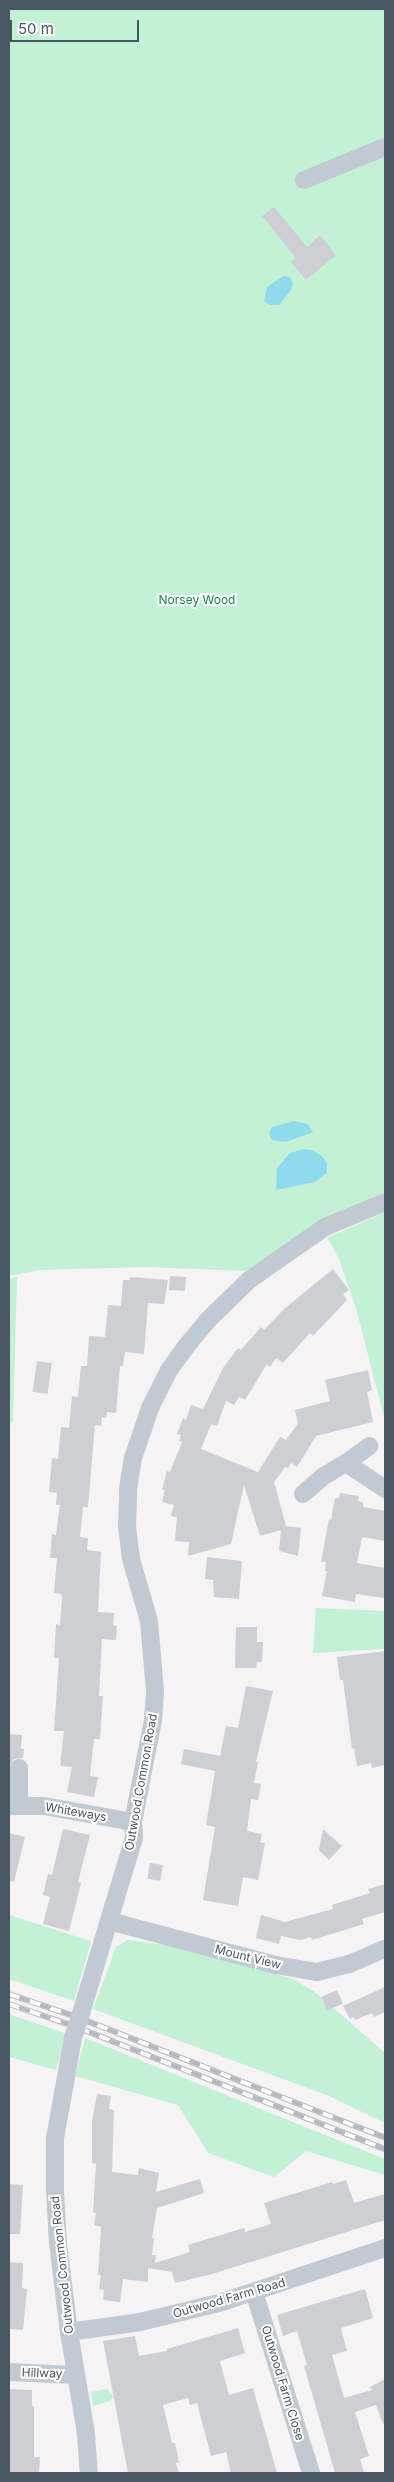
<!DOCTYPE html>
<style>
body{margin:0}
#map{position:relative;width:394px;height:2482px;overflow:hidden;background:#f5f3f3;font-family:Inter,sans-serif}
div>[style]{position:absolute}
.green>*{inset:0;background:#c3f1d5}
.water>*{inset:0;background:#90daee}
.building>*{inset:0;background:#cdcfd5;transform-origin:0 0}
.street>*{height:18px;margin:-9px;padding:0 9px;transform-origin:9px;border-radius:9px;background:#c1cad2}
.rail>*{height:5.5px;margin-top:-2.75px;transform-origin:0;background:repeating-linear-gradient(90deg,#fff 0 11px,#b5b8bd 0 22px);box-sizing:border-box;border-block:1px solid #b5b8bd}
.street-bridge>*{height:18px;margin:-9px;padding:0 9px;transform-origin:9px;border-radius:9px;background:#c1cad2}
span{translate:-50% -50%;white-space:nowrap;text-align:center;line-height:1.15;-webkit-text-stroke:4px #fff;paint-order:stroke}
.park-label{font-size:12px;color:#17864f}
.street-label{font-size:12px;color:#4a5661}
.frame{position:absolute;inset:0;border:10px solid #4a5661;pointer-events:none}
.scale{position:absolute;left:10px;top:20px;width:129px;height:22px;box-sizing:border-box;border:2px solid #4a5661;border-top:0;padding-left:6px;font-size:15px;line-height:18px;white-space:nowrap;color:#4a5661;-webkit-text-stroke:4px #fff;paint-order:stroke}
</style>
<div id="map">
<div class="green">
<div style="clip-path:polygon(9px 9px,385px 9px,385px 1192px,319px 1222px,246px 1271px,147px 1267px,40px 1270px,9px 1276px)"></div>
<div style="clip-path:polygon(385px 1212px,385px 1421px,356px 1308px,339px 1259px,327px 1238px)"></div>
<div style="clip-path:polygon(17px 1277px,13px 1421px,9px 1427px,9px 1279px)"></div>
<div style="clip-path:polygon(316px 1608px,385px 1611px,385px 1649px,313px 1653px)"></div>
<div style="clip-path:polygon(9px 1915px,91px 1941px,74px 2001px,9px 1979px)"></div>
<div style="clip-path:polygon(128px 1940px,179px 1947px,293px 1979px,315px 1992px,385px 2053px,385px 2123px,329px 2096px,93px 2009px,116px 1947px)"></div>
<div style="clip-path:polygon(9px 2014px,67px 2034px,56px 2070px,9px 2057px)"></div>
<div style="clip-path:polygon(85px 2038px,385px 2159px,385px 2175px,306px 2151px,274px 2177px,208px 2153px,178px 2105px,75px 2076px)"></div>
<div style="clip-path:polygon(107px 2389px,112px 2394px,113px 2398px,110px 2401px,93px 2406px,91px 2392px)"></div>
</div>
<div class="water">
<div style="clip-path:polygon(283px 276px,290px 277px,293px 283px,291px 290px,279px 305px,270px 305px,264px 301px,267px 287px)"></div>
<div style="clip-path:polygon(294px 1121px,308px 1124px,313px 1132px,286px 1142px,272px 1140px,269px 1134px,272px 1127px)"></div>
<div style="clip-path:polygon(304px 1149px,312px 1150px,322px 1156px,327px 1163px,327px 1173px,315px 1182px,276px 1190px,277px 1168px,290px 1153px)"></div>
</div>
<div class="building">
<div style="clip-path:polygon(274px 207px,307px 247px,320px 235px,336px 255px,306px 280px,291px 262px,296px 258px,262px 216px)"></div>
<div style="clip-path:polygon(333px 1269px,349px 1290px,343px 1294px,347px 1300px,313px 1336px,310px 1333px,283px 1363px,276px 1358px,270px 1367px,267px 1364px,245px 1400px,239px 1397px,234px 1405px,226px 1401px,217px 1426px,211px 1424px,201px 1449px,258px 1472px,280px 1437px,286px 1440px,298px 1423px,295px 1410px,330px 1401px,325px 1380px,368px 1370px,372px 1390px,367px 1392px,373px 1422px,316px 1436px,297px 1467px,291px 1463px,288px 1468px,285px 1467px,274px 1482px,286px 1526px,301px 1528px,298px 1556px,279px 1551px,281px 1530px,260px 1536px,244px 1485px,231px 1544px,188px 1556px,189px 1542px,175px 1541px,177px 1517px,171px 1516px,174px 1505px,162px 1502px,165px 1490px,162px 1490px,167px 1471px,170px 1472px,182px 1442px,179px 1441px,181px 1435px,177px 1434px,183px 1418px,186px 1420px,191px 1405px,203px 1409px,223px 1368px,238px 1348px,241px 1350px,261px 1327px,264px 1330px,284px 1309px)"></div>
<div style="left:170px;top:1276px;width:16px;height:14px;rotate:4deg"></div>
<div style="clip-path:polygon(130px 1277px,168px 1280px,164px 1304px,148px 1303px,144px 1354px,125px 1352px,123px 1366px,120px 1366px,116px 1413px,107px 1412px,106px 1418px,102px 1417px,101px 1426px,95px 1425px,88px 1507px,83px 1507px,80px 1537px,88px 1538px,87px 1550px,101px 1552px,98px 1612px,114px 1613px,113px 1625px,117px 1626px,116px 1640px,102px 1639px,99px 1696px,103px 1696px,100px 1739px,94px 1739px,90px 1776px,98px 1777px,94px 1797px,67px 1792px,72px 1767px,60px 1766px,64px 1731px,54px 1731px,59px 1658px,54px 1658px,56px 1624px,60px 1625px,62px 1597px,61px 1594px,54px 1593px,57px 1558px,50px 1558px,52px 1534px,56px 1535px,60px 1505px,56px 1505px,57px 1493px,49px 1492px,52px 1458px,58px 1459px,61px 1427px,69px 1428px,72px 1396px,78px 1397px,81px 1366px,87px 1366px,89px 1336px,105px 1337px,108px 1305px,121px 1306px,123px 1280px,130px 1280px)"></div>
<div style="left:37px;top:1361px;width:15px;height:31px;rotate:8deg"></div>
<div style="clip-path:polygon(340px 1493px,359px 1496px,358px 1501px,363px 1502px,363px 1507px,385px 1511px,385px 1541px,362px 1537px,357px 1563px,385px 1568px,385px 1598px,356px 1594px,355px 1602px,322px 1596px,327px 1571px,325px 1571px,326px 1562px,321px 1562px,329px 1519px,331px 1520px,335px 1498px,339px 1498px)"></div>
<div style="clip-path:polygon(207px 1557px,242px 1561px,239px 1599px,214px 1597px,213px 1580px,205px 1579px)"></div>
<div style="clip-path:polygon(236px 1627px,257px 1627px,257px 1642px,263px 1642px,262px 1662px,257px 1662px,256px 1668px,235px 1668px)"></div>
<div style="clip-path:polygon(385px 1651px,385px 1765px,372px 1768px,371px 1763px,357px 1766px,354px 1748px,352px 1749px,343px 1680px,340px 1680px,337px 1657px)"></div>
<div style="clip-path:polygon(246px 1686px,273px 1691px,256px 1762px,258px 1762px,254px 1783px,261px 1784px,258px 1800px,251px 1799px,247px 1831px,262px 1834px,260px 1842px,265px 1843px,258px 1880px,243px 1877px,238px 1906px,203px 1900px,215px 1827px,206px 1825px,215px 1771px,181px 1764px,184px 1749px,220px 1756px,226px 1726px,238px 1728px)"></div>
<div style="clip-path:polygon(9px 1734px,22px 1735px,21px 1748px,24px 1749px,23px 1758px,14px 1759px,9px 1766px)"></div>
<div style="clip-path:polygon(63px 1829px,90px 1835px,78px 1882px,81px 1883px,69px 1931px,43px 1924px,50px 1897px,43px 1895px,48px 1874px,52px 1875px)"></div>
<div style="clip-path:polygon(323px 1829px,342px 1846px,329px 1860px,319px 1850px)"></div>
<div style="clip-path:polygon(9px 1833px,25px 1837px,14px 1882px,9px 1881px)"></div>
<div style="left:150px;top:1863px;width:13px;height:16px;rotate:9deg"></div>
<div style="clip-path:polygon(385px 1884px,385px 1912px,362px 1919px,364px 1924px,312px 1940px,311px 1937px,300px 1940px,281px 1936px,279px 1944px,256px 1938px,261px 1915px,285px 1922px,333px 1909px,332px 1905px,370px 1893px,368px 1889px)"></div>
<div style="clip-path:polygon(385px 1987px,385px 2012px,374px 2017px,372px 2013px,355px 2020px,354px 2017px,350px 2019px,343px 2006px)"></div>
<div style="left:337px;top:1990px;width:15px;height:17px;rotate:67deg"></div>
<div style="clip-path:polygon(97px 2094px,111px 2096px,109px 2109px,114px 2110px,112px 2172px,138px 2175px,139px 2168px,159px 2173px,156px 2192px,200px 2179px,204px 2193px,157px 2208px,152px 2238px,154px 2238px,152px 2255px,156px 2255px,155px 2263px,190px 2252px,188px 2245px,244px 2228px,245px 2232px,271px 2224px,264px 2203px,332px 2182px,333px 2184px,346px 2180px,354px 2203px,385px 2194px,385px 2220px,212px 2274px,175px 2283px,172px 2272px,148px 2268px,148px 2282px,123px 2279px,120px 2302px,103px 2300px,104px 2290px,99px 2289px,101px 2275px,98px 2275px,101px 2227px,94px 2225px,96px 2213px,93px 2212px,96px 2164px,92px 2163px,92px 2121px)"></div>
<div style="clip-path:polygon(9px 2184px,23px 2185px,20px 2234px,9px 2234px)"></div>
<div style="clip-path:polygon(9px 2262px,23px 2263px,22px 2288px,27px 2289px,23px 2330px,9px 2329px)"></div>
<div style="clip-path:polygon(365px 2289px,373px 2318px,341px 2328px,347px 2351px,332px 2355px,344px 2398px,372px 2390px,370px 2387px,385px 2379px,385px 2423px,383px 2424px,376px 2405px,355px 2412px,369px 2456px,360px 2459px,364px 2473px,335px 2473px,304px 2366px,307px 2365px,297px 2331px,283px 2336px,277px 2315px)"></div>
<div style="clip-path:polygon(238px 2328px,245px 2353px,220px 2361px,229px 2395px,253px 2388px,277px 2473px,231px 2473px,226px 2452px,211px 2456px,197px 2403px,190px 2405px,188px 2398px,163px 2405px,172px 2443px,175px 2443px,179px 2462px,176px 2463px,179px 2473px,128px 2473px,103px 2341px,135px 2336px,139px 2356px,167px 2351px,167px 2349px)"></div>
<div style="clip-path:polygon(9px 2389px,32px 2390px,32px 2406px,34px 2406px,34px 2457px,40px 2457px,39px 2473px,9px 2473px)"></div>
</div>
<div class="street">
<div style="left:304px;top:180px;width:87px;rotate:-22.2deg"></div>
<div style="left:346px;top:1463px;width:29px;rotate:-36deg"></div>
<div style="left:303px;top:1494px;width:28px;rotate:-41deg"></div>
<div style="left:324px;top:1476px;width:26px;rotate:-31deg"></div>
<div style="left:346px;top:1463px;width:47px;rotate:33.7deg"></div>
<div style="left:19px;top:1804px;width:36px;rotate:-90deg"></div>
<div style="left:9px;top:1806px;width:35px"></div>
<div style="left:44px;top:1806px;width:90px;rotate:10.2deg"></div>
<div style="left:109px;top:1921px;width:173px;rotate:14.8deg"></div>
<div style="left:276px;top:1965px;width:42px;rotate:9.7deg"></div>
<div style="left:317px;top:1972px;width:33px;rotate:-14deg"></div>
<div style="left:349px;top:1964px;width:39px;rotate:-23deg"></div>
<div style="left:82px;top:2010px;width:180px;rotate:-73.2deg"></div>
<div style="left:134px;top:1838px;width:16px;rotate:-94deg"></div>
<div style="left:133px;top:1822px;width:104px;rotate:-78.9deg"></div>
<div style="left:153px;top:1720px;width:29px;rotate:-86deg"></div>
<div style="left:155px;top:1691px;width:70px;rotate:-94.9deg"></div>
<div style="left:149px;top:1621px;width:65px;rotate:-106.2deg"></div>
<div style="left:131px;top:1559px;width:32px;rotate:-97deg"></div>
<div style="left:127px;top:1527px;width:38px;rotate:-88deg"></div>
<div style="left:128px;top:1489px;width:31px;rotate:-81deg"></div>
<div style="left:133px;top:1458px;width:53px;rotate:-71.2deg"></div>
<div style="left:150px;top:1408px;width:42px;rotate:-63.4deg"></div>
<div style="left:169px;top:1370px;width:32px;rotate:-54deg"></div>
<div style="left:188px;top:1344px;width:31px;rotate:-50deg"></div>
<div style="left:208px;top:1320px;width:57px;rotate:-44.3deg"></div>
<div style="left:249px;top:1280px;width:93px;rotate:-34.9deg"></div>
<div style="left:325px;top:1227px;width:65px;rotate:-22.6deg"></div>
<div style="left:73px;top:2038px;width:102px;rotate:100.2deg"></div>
<div style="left:55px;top:2138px;width:53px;rotate:90deg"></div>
<div style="left:55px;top:2191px;width:52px;rotate:86.7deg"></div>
<div style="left:58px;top:2243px;width:90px;rotate:83deg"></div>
<div style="left:69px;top:2332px;width:103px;rotate:80.5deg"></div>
<div style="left:86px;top:2434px;width:39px;rotate:86deg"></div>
<div style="left:254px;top:2292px;width:190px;rotate:72.5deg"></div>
<div style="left:69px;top:2332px;width:72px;rotate:-8deg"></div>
<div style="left:140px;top:2322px;width:81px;rotate:-13.5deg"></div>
<div style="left:219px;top:2303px;width:175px;rotate:-18.3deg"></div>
<div style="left:9px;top:2372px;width:66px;rotate:2.6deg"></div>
</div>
<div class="rail">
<div style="left:9px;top:1994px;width:72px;rotate:18.7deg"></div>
<div style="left:77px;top:2017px;width:331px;rotate:21.4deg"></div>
<div style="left:9px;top:2004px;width:74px;rotate:18.9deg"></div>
<div style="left:79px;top:2028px;width:329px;rotate:21.6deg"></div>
</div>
<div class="street-bridge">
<div style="left:73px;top:2038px;width:29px;rotate:-72deg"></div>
</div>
<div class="park-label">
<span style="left:197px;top:600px">Norsey Wood</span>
</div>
<div class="street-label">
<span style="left:141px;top:1782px;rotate:-80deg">Outwood Common Road</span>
<span style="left:76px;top:1812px;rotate:10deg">Whiteways</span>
<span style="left:248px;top:1957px;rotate:14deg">Mount View</span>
<span style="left:62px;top:2265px;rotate:-96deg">Outwood Common Road</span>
<span style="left:229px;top:2298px;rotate:-16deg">Outwood Farm Road</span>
<span style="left:42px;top:2373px;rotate:2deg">Hillway</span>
<span style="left:283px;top:2383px;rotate:73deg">Outwood Farm Close</span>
</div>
<div class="frame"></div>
<div class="scale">50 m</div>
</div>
